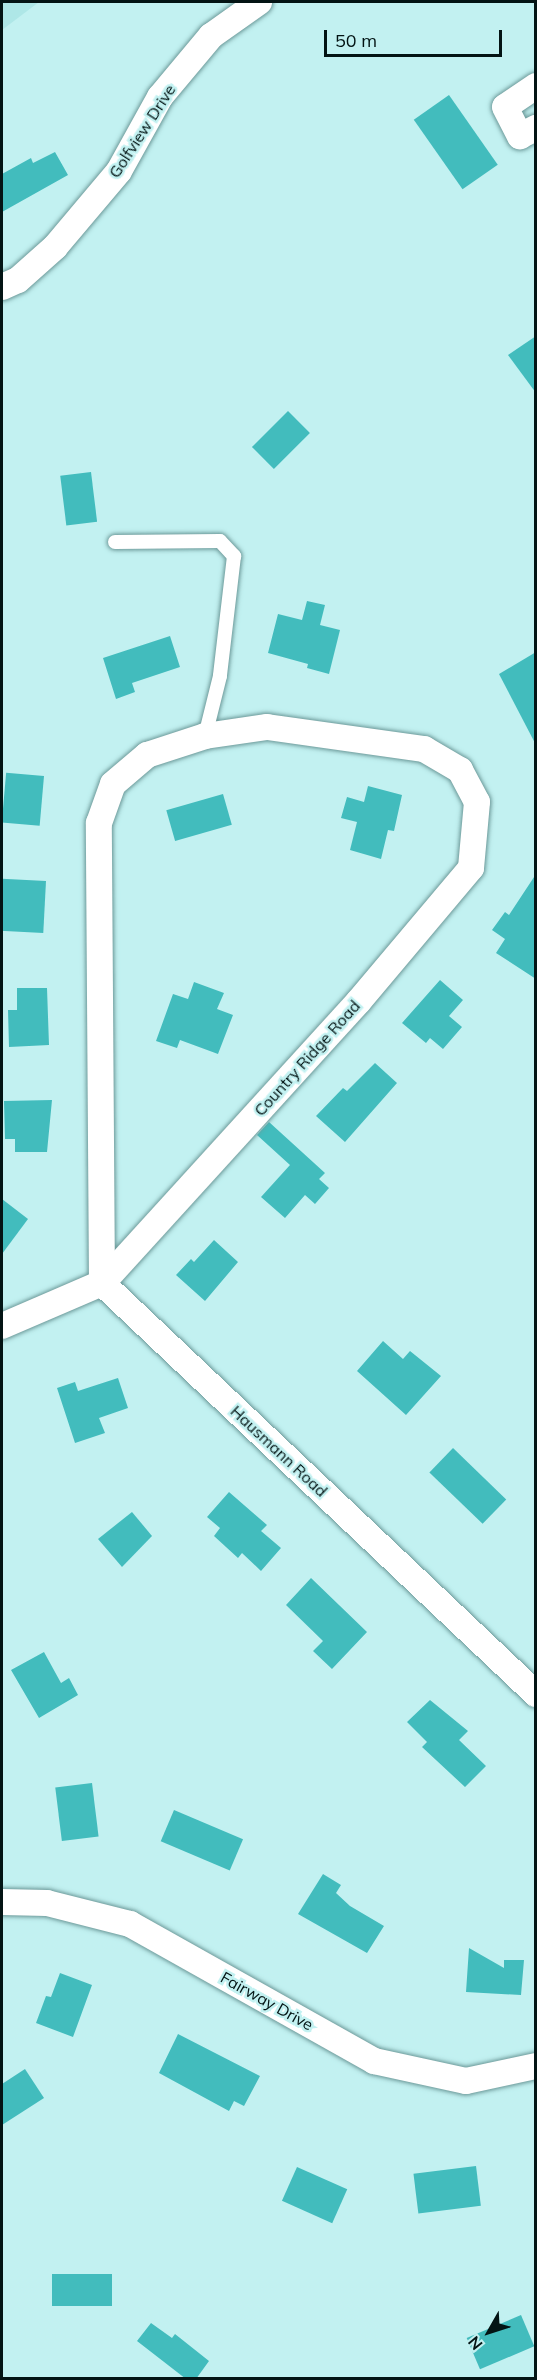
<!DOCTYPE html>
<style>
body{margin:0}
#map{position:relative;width:537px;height:2380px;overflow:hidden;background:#c2f1f1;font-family:Mulish,sans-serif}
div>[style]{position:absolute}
.built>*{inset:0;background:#aee7e7}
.building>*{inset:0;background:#42bcbd;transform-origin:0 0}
.roads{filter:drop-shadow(0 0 2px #6c9999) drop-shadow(0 0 2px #6c9999)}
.lane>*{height:14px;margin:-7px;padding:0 7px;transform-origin:7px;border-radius:7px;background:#fff}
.street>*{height:26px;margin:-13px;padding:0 13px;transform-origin:13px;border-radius:13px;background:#fff}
span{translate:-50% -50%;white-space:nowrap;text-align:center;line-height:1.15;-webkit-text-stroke:5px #c2f1f1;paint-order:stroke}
.street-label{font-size:16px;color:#031414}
.frame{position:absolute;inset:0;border:3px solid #031414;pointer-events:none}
.north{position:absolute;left:459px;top:2302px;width:60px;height:60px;-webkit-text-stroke:4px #c2f1f1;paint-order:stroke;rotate:231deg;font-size:16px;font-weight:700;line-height:24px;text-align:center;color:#031414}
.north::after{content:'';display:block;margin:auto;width:21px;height:27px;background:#031414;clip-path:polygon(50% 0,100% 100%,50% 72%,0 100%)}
.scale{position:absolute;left:324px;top:30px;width:178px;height:27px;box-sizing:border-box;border:3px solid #031414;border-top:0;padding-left:8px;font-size:18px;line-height:21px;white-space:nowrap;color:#031414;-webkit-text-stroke:4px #c2f1f1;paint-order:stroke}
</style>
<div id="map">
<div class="built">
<div style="clip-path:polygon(2px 2px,39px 2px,2px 30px)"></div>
</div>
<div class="building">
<div style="left:449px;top:95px;width:85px;height:43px;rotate:55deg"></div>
<div style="clip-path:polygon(55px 152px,68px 175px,2px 212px,2px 174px,31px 158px,33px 163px)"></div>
<div style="clip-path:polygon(536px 336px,536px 393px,508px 355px)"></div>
<div style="left:288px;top:411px;width:31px;height:51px;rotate:45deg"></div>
<div style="left:91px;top:472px;width:50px;height:31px;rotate:83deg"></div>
<div style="clip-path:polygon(307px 601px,325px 605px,320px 625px,340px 630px,329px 674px,307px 668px,308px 664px,268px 653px,278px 614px,302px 620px)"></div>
<div style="clip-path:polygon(170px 636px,180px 667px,132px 683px,135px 692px,116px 699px,103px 658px)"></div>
<div style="clip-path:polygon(536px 652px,536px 745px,499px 674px)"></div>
<div style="left:44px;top:776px;width:50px;height:38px;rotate:95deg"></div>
<div style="clip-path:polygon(368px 786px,402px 795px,394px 831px,388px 830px,381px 859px,350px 850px,357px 822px,341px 818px,347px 797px,364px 802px)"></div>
<div style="left:223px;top:794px;width:32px;height:59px;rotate:74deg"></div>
<div style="clip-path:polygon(536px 874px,536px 979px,496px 953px,505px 939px,492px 930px,505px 912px,509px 915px)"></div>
<div style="left:46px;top:881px;width:52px;height:44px;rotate:93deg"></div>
<div style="clip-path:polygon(440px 980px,463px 1000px,449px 1016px,462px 1027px,443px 1049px,430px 1038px,426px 1043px,402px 1023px)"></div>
<div style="clip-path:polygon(194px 982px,224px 993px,217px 1009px,233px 1015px,218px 1054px,180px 1040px,177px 1048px,156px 1041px,173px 994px,188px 999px)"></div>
<div style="clip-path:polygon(17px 988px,47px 988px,49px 1045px,9px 1047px,8px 1010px,17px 1010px)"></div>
<div style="clip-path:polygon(375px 1063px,397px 1083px,345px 1142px,316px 1116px,343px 1088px,347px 1091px)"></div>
<div style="clip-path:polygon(52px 1100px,47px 1152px,15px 1152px,15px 1139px,5px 1139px,4px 1101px)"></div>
<div style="clip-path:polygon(269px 1122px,325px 1173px,319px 1179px,329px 1188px,315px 1204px,305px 1195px,285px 1218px,261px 1197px,290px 1165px,257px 1135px)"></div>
<div style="clip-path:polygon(2px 1199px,28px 1219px,2px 1254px)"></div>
<div style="clip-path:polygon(214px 1240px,238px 1262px,205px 1301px,176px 1275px,191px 1259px,194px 1262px)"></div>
<div style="clip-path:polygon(383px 1341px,403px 1359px,410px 1351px,441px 1376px,406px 1415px,357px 1371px)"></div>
<div style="clip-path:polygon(118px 1378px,128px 1408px,99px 1418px,105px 1433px,75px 1443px,57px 1388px,75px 1382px,78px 1391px)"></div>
<div style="left:453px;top:1448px;width:74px;height:34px;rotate:44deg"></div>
<div style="clip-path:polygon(229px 1492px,267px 1525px,261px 1531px,281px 1548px,261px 1571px,242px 1553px,238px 1558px,214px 1536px,220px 1528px,207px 1517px)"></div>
<div style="clip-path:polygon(132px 1512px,152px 1536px,122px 1567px,98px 1539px)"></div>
<div style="clip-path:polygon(311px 1578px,367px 1632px,332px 1669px,313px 1651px,323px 1641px,286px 1605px)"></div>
<div style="clip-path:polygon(44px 1652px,61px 1683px,69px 1678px,78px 1695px,39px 1718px,11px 1670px)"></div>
<div style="clip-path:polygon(430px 1700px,468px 1731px,459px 1740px,486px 1766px,465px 1787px,422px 1747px,427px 1742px,407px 1722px)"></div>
<div style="left:92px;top:1783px;width:54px;height:37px;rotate:83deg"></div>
<div style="left:174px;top:1810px;width:75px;height:34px;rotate:23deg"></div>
<div style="clip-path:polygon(323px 1874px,341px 1885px,336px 1893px,350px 1906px,384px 1926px,367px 1953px,298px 1914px)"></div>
<div style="clip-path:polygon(469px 1948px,504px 1968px,504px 1960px,524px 1960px,521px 1995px,466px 1992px)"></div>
<div style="clip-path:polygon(60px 1973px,92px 1985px,73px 2037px,36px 2023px,46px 1996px,51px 1997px)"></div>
<div style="clip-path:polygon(178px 2034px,260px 2076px,244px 2106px,234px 2101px,229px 2111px,159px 2073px)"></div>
<div style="clip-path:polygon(25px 2069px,44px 2098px,2px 2125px,2px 2084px)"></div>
<div style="left:476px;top:2166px;width:40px;height:63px;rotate:83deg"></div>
<div style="left:297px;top:2167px;width:55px;height:37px;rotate:24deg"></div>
<div style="left:52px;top:2274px;width:60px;height:32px"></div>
<div style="left:521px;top:2315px;width:34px;height:59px;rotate:67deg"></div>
<div style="clip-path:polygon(151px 2323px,172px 2338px,175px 2334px,209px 2361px,196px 2379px,186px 2379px,137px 2341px)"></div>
</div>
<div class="roads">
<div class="lane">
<div style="left:115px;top:542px;width:105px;rotate:-0.5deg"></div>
<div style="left:220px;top:541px;width:21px;rotate:47deg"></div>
<div style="left:234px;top:556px;width:121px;rotate:96.7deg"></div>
<div style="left:220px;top:676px;width:62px;rotate:104deg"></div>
</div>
<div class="street">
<div style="left:536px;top:86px;width:37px;rotate:146deg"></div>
<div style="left:505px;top:107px;width:33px;rotate:63deg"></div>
<div style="left:520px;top:136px;width:18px;rotate:-27deg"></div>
<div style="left:2px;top:287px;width:17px;rotate:-24deg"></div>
<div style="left:18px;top:280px;width:50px;rotate:-41.7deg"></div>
<div style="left:55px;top:247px;width:99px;rotate:-49.9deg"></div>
<div style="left:119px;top:171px;width:85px;rotate:-61deg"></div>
<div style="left:160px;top:97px;width:80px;rotate:-50.1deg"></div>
<div style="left:211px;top:36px;width:59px;rotate:-35.3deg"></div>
<div style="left:267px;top:727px;width:159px;rotate:8deg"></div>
<div style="left:424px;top:749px;width:42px;rotate:30.3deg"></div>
<div style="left:460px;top:770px;width:36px;rotate:62deg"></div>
<div style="left:477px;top:802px;width:66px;rotate:95.2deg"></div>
<div style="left:471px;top:868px;width:175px;rotate:130.1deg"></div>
<div style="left:358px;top:1002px;width:380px;rotate:132.3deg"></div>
<div style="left:102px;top:1283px;width:460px;rotate:-90.4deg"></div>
<div style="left:99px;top:823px;width:41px;rotate:-70.3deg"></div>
<div style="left:113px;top:784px;width:45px;rotate:-40.5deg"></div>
<div style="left:147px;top:755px;width:61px;rotate:-18.1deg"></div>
<div style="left:205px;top:736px;width:63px;rotate:-8.3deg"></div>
<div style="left:2px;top:1326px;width:109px;rotate:-23.3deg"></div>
<div style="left:102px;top:1283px;width:598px;rotate:43.44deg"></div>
<div style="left:2px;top:1902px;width:45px;rotate:1.3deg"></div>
<div style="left:47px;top:1903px;width:86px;rotate:14.2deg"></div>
<div style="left:130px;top:1924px;width:280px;rotate:29.3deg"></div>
<div style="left:374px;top:2061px;width:94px;rotate:12.3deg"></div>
<div style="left:466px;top:2081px;width:72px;rotate:-12.1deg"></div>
</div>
</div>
<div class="street-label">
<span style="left:142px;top:131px;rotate:-57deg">Golfview Drive</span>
<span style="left:307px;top:1058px;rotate:-48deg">Country Ridge Road</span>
<span style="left:279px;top:1451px;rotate:43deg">Hausmann Road</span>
<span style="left:267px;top:2001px;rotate:29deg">Fairway Drive</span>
</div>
<div class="frame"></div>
<div class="north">N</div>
<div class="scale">50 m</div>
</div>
